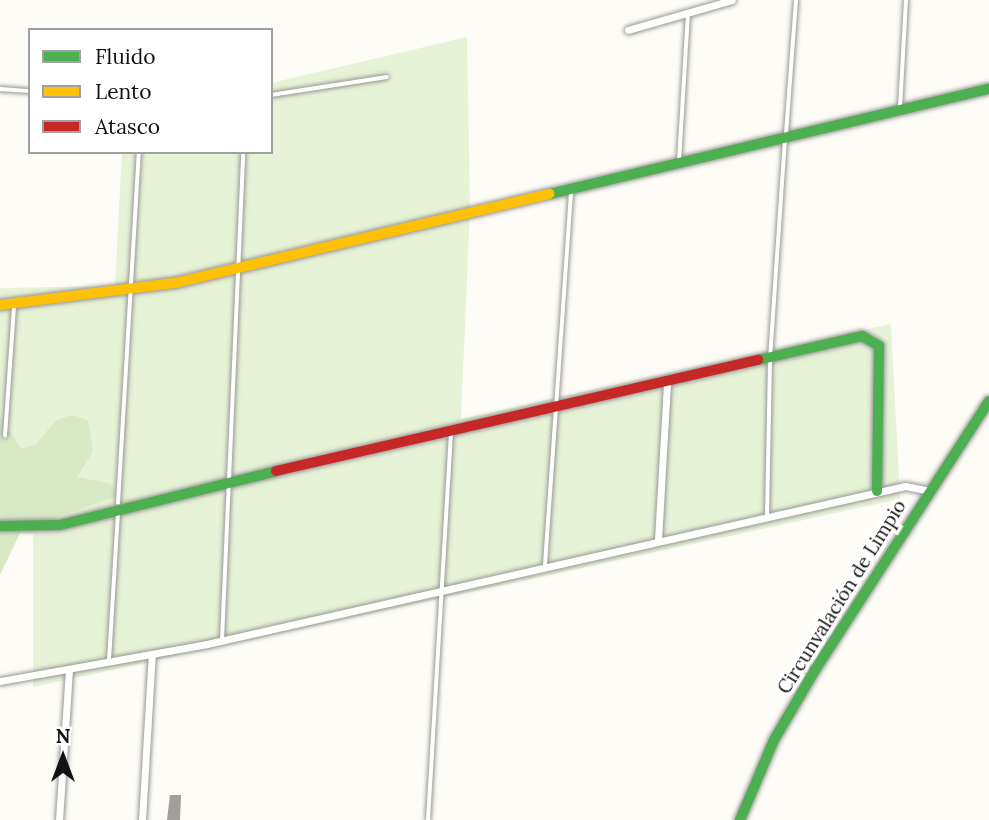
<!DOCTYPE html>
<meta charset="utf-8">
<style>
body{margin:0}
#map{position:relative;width:989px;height:820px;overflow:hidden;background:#fdfcf7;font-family:Lora,serif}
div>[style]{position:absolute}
.green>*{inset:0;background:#e7f3d7}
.forest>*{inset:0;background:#d8eac5}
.building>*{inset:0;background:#a19f9c}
.roads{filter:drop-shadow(0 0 2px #979795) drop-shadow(0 0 2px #979795)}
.lane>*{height:3.5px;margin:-1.75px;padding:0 1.75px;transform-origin:1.75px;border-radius:1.75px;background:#fffffe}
.street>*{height:7px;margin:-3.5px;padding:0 3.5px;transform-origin:3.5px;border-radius:3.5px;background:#fffffe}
.fast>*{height:10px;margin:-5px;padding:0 5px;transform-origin:5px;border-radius:5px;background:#4caf50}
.slow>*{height:10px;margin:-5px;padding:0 5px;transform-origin:5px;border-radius:5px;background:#ffc107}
.jam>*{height:10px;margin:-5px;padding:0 5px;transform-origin:5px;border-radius:5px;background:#c62828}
span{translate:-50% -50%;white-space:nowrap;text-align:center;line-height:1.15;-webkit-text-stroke:7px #fff;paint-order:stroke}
.street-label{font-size:19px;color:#111}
.legend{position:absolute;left:28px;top:28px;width:245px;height:126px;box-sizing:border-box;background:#fff;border:2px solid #a0a0a0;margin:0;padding:9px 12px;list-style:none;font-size:21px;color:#111}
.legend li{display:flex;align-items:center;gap:14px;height:35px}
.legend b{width:35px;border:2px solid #a0a0a0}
.north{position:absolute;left:28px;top:722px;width:70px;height:70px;-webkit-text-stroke:5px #fff;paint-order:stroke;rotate:0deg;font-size:19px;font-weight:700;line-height:28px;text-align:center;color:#111}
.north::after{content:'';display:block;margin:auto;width:24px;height:32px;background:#111;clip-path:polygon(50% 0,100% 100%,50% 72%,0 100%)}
</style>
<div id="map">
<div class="green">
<div style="clip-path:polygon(467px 37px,470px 208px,461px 419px,891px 324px,900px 499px,33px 687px,33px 534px,0 532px,0 288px,115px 286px,122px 152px,271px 152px,271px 83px)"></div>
</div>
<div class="forest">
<div style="clip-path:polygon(0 415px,21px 449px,36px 444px,56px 420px,72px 415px,88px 420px,93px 451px,77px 477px,109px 483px,121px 495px,22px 529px,0 575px)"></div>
</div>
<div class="building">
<div style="clip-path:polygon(170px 795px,181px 795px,180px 820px,167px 820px)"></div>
</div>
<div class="roads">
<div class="lane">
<div style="left:0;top:89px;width:30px;rotate:4deg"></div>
<div style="left:271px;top:95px;width:117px;rotate:-8.8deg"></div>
<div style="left:900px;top:108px;width:108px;rotate:-86.8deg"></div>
<div style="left:786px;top:134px;width:134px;rotate:-85.7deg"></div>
<div style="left:679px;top:161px;width:146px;rotate:-86.5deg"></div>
<div style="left:5px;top:436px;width:129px;rotate:-86deg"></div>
<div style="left:118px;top:503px;width:352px;rotate:-86.6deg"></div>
<div style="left:767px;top:517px;width:158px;rotate:-88.9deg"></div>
<div style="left:770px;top:359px;width:219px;rotate:-86.1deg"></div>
<div style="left:545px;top:565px;width:376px;rotate:-86deg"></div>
<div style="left:222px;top:640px;width:488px;rotate:-87.5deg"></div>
<div style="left:109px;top:660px;width:149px;rotate:-86.5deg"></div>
<div style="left:428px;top:820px;width:387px;rotate:-86.6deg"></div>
</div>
<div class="street">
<div style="left:628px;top:30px;width:108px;rotate:-16.1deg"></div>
<div style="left:658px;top:540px;width:156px;rotate:-86.7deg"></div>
<div style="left:0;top:681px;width:210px;rotate:-10.1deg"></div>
<div style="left:207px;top:644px;width:716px;rotate:-12.75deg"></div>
<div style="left:905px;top:486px;width:25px;rotate:11deg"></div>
<div style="left:59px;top:820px;width:151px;rotate:-86.2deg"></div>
<div style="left:142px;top:820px;width:166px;rotate:-86.6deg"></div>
</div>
<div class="fast">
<div style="left:550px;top:194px;width:451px;rotate:-13.5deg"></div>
<div style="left:758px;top:360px;width:107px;rotate:-13deg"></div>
<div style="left:862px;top:336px;width:20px;rotate:30deg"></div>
<div style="left:879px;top:346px;width:145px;rotate:90.8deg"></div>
<div style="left:0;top:526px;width:60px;rotate:-1deg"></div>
<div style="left:60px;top:525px;width:223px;rotate:-14deg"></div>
<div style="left:740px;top:820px;width:87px;rotate:-67deg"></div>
<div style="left:774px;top:740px;width:81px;rotate:-59.6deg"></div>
<div style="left:815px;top:670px;width:320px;rotate:-57.1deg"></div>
</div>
<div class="slow">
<div style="left:0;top:305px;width:176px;rotate:-7.2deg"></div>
<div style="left:175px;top:283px;width:385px;rotate:-13.4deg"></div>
</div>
<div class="jam">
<div style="left:276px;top:471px;width:495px;rotate:-13deg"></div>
</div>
</div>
<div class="street-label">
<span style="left:842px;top:597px;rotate:-58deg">Circunvalación de Limpio</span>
</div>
<ul class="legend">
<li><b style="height:9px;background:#4caf50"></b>Fluido</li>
<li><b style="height:9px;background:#ffc107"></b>Lento</li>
<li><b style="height:9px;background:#c62828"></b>Atasco</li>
</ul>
<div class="north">N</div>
</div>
